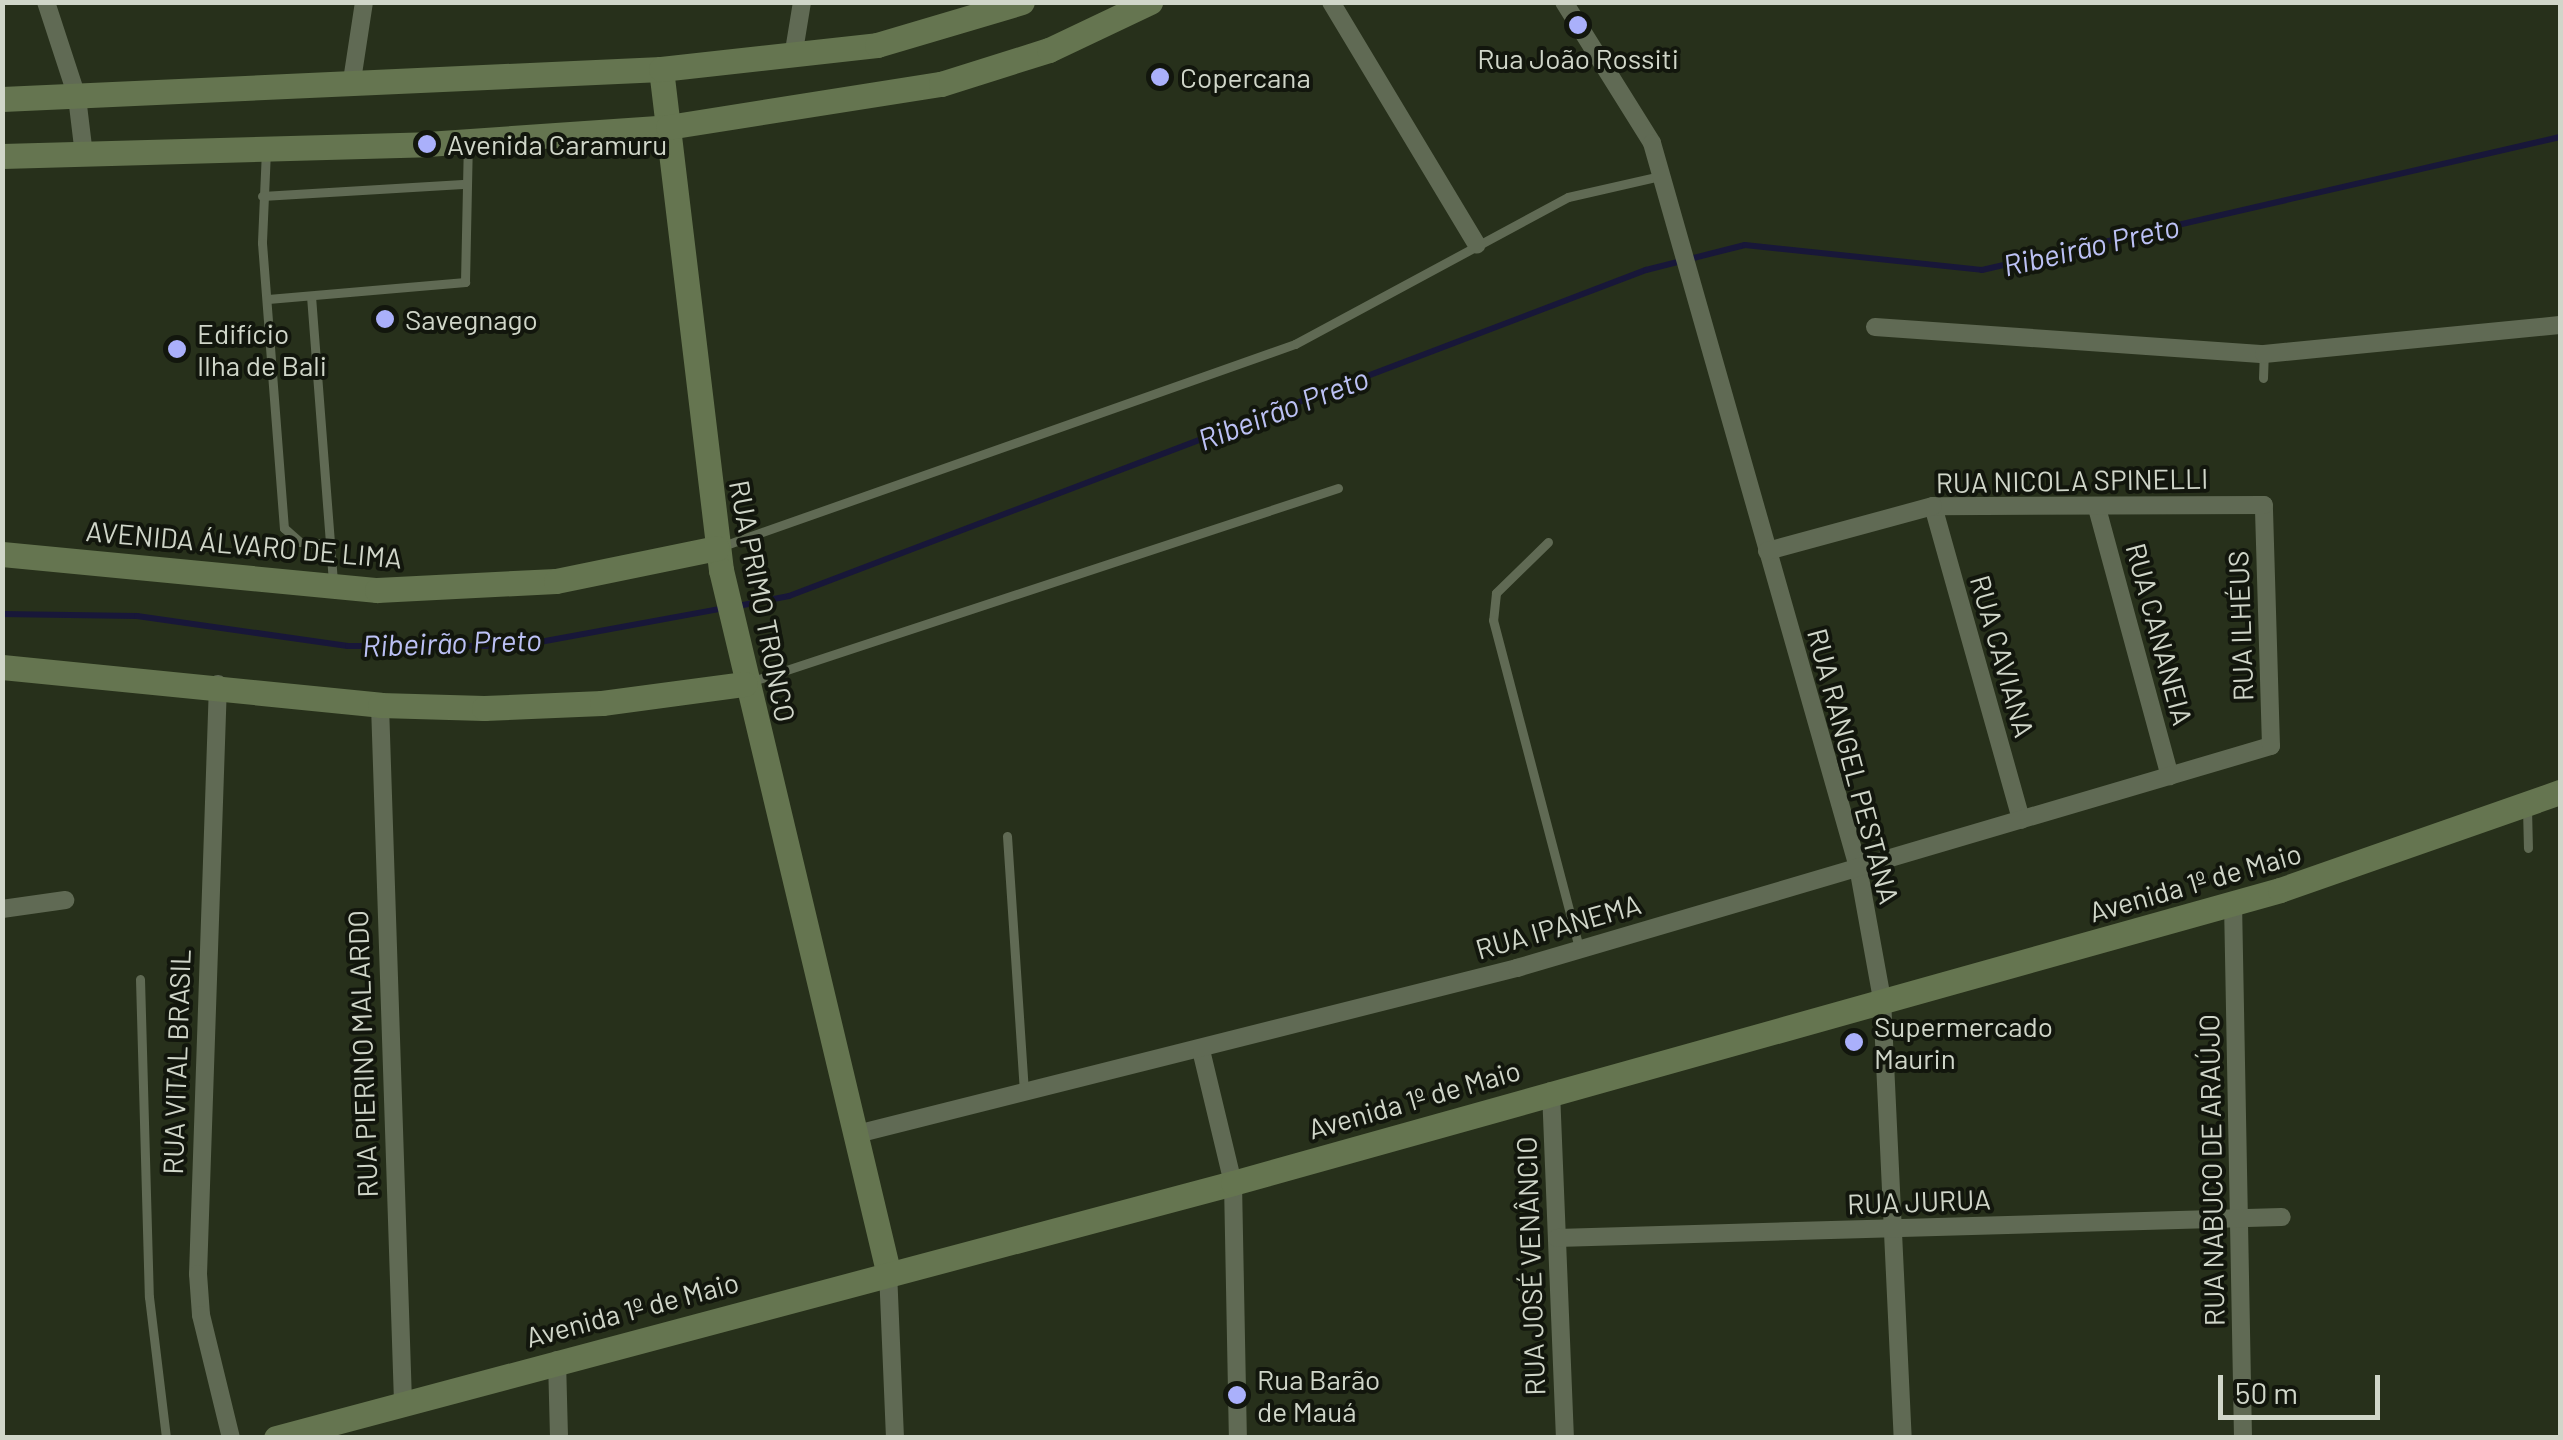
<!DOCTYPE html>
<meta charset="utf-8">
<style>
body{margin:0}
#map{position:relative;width:2563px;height:1440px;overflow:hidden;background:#27301b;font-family:Barlow,sans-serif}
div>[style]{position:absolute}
.stream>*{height:6px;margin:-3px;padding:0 3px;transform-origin:3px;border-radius:3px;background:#181739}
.lane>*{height:9px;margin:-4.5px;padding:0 4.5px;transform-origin:4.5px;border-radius:4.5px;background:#606a54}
.street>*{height:18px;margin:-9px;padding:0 9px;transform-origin:9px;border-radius:9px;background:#606a54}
.secondary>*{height:25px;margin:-12.5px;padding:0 12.5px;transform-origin:12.5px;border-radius:12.5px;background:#657550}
.dots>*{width:28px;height:28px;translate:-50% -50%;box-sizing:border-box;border:5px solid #12160d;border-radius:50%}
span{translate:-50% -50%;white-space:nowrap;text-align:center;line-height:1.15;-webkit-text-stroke:8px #12160d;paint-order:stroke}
.poi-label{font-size:28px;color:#d0d6c9}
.left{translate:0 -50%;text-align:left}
.street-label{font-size:28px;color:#d0d6c9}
.water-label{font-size:30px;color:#bcc1f5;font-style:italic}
.frame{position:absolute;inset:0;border:5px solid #d0d6c9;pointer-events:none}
.scale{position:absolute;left:2218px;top:1375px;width:162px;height:45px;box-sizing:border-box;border:5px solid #d0d6c9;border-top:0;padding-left:12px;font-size:30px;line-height:35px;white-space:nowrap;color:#d0d6c9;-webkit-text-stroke:8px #12160d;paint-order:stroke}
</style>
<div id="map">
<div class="stream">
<div style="left:738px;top:606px;width:52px;rotate:-11.1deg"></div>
<div style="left:789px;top:596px;width:917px;rotate:-20.83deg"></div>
<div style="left:1646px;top:270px;width:102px;rotate:-14.2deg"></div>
<div style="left:1745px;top:245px;width:238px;rotate:6deg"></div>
<div style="left:1982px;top:270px;width:593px;rotate:-12.96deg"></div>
<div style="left:2px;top:614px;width:135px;rotate:0.8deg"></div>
<div style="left:137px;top:616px;width:213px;rotate:8.1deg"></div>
<div style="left:348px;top:646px;width:170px"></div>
<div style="left:518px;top:646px;width:211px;rotate:-10.4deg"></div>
</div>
<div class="lane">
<div style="left:266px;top:150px;width:93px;rotate:92.5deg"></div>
<div style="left:262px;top:243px;width:286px;rotate:85.6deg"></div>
<div style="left:284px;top:528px;width:21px;rotate:41deg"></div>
<div style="left:300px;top:542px;width:32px;rotate:4deg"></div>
<div style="left:262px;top:196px;width:205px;rotate:-3.4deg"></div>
<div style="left:311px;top:296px;width:286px;rotate:85.6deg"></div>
<div style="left:268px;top:299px;width:198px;rotate:-4.9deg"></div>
<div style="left:465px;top:282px;width:139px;rotate:-88.8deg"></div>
<div style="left:2263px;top:378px;width:24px;rotate:-88deg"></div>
<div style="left:1548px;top:542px;width:73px;rotate:135.6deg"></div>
<div style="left:1496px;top:593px;width:27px;rotate:96deg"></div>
<div style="left:1493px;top:620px;width:339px;rotate:75.3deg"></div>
<div style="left:720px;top:547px;width:610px;rotate:-19.45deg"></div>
<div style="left:1295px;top:344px;width:310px;rotate:-28.3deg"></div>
<div style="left:1568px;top:197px;width:94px;rotate:-12.9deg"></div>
<div style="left:753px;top:681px;width:616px;rotate:-18.26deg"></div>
<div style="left:2527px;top:808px;width:40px;rotate:88.6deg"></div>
<div style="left:1007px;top:836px;width:258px;rotate:86.2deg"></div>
<div style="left:140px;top:979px;width:318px;rotate:88.4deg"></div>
<div style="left:149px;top:1297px;width:142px;rotate:83.1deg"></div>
</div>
<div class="street">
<div style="left:46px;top:2px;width:100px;rotate:71.9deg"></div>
<div style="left:77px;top:97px;width:58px;rotate:83.1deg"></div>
<div style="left:1331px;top:2px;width:283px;rotate:59deg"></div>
<div style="left:1564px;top:2px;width:166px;rotate:58deg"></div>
<div style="left:1652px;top:143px;width:753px;rotate:74.12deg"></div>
<div style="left:1858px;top:867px;width:134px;rotate:79.7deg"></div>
<div style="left:1882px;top:999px;width:440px;rotate:87.3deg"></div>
<div style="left:793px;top:57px;width:56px;rotate:-80.7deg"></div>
<div style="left:351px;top:87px;width:86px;rotate:-81.3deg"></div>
<div style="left:1875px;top:327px;width:390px;rotate:4deg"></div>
<div style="left:2264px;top:354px;width:297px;rotate:-5.6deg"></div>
<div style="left:1933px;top:506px;width:326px;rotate:74.3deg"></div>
<div style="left:2097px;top:508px;width:278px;rotate:74.8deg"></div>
<div style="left:218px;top:684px;width:590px;rotate:91.94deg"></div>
<div style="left:198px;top:1274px;width:41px;rotate:85.8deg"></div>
<div style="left:201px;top:1315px;width:127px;rotate:76.3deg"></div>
<div style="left:380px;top:705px;width:696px;rotate:88.11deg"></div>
<div style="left:2233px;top:902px;width:536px;rotate:88.93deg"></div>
<div style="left:2px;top:909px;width:64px;rotate:-8.1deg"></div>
<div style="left:1201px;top:1050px;width:137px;rotate:76.5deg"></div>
<div style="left:1233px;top:1183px;width:255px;rotate:88.9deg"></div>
<div style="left:1551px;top:1091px;width:347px;rotate:87.7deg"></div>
<div style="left:853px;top:1135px;width:685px;rotate:-14.12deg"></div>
<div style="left:1517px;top:968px;width:786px;rotate:-16.41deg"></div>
<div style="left:2271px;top:746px;width:241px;rotate:-91.7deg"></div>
<div style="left:2264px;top:505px;width:331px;rotate:179.8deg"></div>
<div style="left:1933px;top:506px;width:172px;rotate:164.8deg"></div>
<div style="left:1557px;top:1238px;width:725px;rotate:-1.66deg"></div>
<div style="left:888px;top:1271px;width:167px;rotate:87.6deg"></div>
<div style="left:557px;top:1360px;width:78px;rotate:88.5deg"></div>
</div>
<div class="secondary">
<div style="left:661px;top:69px;width:505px;rotate:83.17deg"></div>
<div style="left:721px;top:570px;width:721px;rotate:76.6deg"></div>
<div style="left:2px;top:99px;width:660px;rotate:-2.61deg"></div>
<div style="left:661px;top:69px;width:217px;rotate:-6.3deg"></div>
<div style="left:877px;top:45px;width:151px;rotate:-16.5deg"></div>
<div style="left:2px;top:156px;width:425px;rotate:-1.6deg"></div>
<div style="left:427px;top:144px;width:242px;rotate:-4deg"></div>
<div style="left:668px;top:127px;width:276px;rotate:-9deg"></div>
<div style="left:941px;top:84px;width:113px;rotate:-17.5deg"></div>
<div style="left:1049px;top:50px;width:112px;rotate:-25.4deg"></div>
<div style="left:2px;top:554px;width:377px;rotate:5.5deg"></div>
<div style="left:377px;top:590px;width:179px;rotate:-2.9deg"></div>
<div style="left:556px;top:581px;width:164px;rotate:-11.6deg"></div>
<div style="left:2px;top:667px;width:380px;rotate:5.7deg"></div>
<div style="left:380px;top:705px;width:104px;rotate:1.7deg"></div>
<div style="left:484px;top:708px;width:118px;rotate:-2.4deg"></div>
<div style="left:602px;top:703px;width:144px;rotate:-7.6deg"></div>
<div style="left:276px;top:1438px;width:990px;rotate:-14.92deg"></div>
<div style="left:1233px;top:1183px;width:1087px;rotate:-15.63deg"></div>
<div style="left:2280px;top:890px;width:297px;rotate:-19.3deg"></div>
</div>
<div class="dots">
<div style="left:1578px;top:25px;background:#aab0fb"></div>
<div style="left:1160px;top:77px;background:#aab0fb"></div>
<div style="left:427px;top:144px;background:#aab0fb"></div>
<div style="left:385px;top:319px;background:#aab0fb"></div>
<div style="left:177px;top:349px;background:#aab0fb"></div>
<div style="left:1854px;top:1042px;background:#aab0fb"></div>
<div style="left:1237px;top:1395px;background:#aab0fb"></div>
</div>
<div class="poi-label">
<span style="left:1578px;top:58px">Rua João Rossiti</span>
<span class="left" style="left:1180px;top:77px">Copercana</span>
<span class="left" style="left:447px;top:144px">Avenida Caramuru</span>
<span class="left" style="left:405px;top:319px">Savegnago</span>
<span class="left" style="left:197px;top:349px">Edifício<br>Ilha de Bali</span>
<span class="left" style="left:1874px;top:1042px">Supermercado<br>Maurin</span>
<span class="left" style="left:1257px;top:1395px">Rua Barão<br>de Mauá</span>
</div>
<div class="street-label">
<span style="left:2072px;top:480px;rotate:-1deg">RUA NICOLA SPINELLI</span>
<span style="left:244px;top:544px;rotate:5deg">AVENIDA ÁLVARO DE LIMA</span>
<span style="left:763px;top:601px;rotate:79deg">RUA PRIMO TRONCO</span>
<span style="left:2240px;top:626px;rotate:-92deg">RUA ILHÉUS</span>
<span style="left:2160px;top:634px;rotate:75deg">RUA CANANEIA</span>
<span style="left:2003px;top:656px;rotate:74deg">RUA CAVIANA</span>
<span style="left:1854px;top:766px;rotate:75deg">RUA RANGEL PESTANA</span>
<span style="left:2195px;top:882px;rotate:-16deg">Avenida 1º de Maio</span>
<span style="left:1558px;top:926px;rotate:-16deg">RUA IPANEMA</span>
<span style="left:362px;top:1054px;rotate:-92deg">RUA PIERINO MALARDO</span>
<span style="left:176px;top:1062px;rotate:-88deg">RUA VITAL BRASIL</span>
<span style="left:1414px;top:1099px;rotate:-16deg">Avenida 1º de Maio</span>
<span style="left:2211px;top:1170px;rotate:-91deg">RUA NABUCO DE ARAÚJO</span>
<span style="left:1919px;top:1201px;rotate:-2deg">RUA JURUA</span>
<span style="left:1530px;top:1266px;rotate:-92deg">RUA JOSÉ VENÂNCIO</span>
<span style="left:632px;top:1309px;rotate:-15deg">Avenida 1º de Maio</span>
</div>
<div class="water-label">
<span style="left:2091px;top:245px;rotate:-13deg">Ribeirão Preto</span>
<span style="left:1283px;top:408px;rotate:-21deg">Ribeirão Preto</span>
<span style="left:452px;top:642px;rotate:-2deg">Ribeirão Preto</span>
</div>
<div class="frame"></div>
<div class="scale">50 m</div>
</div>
